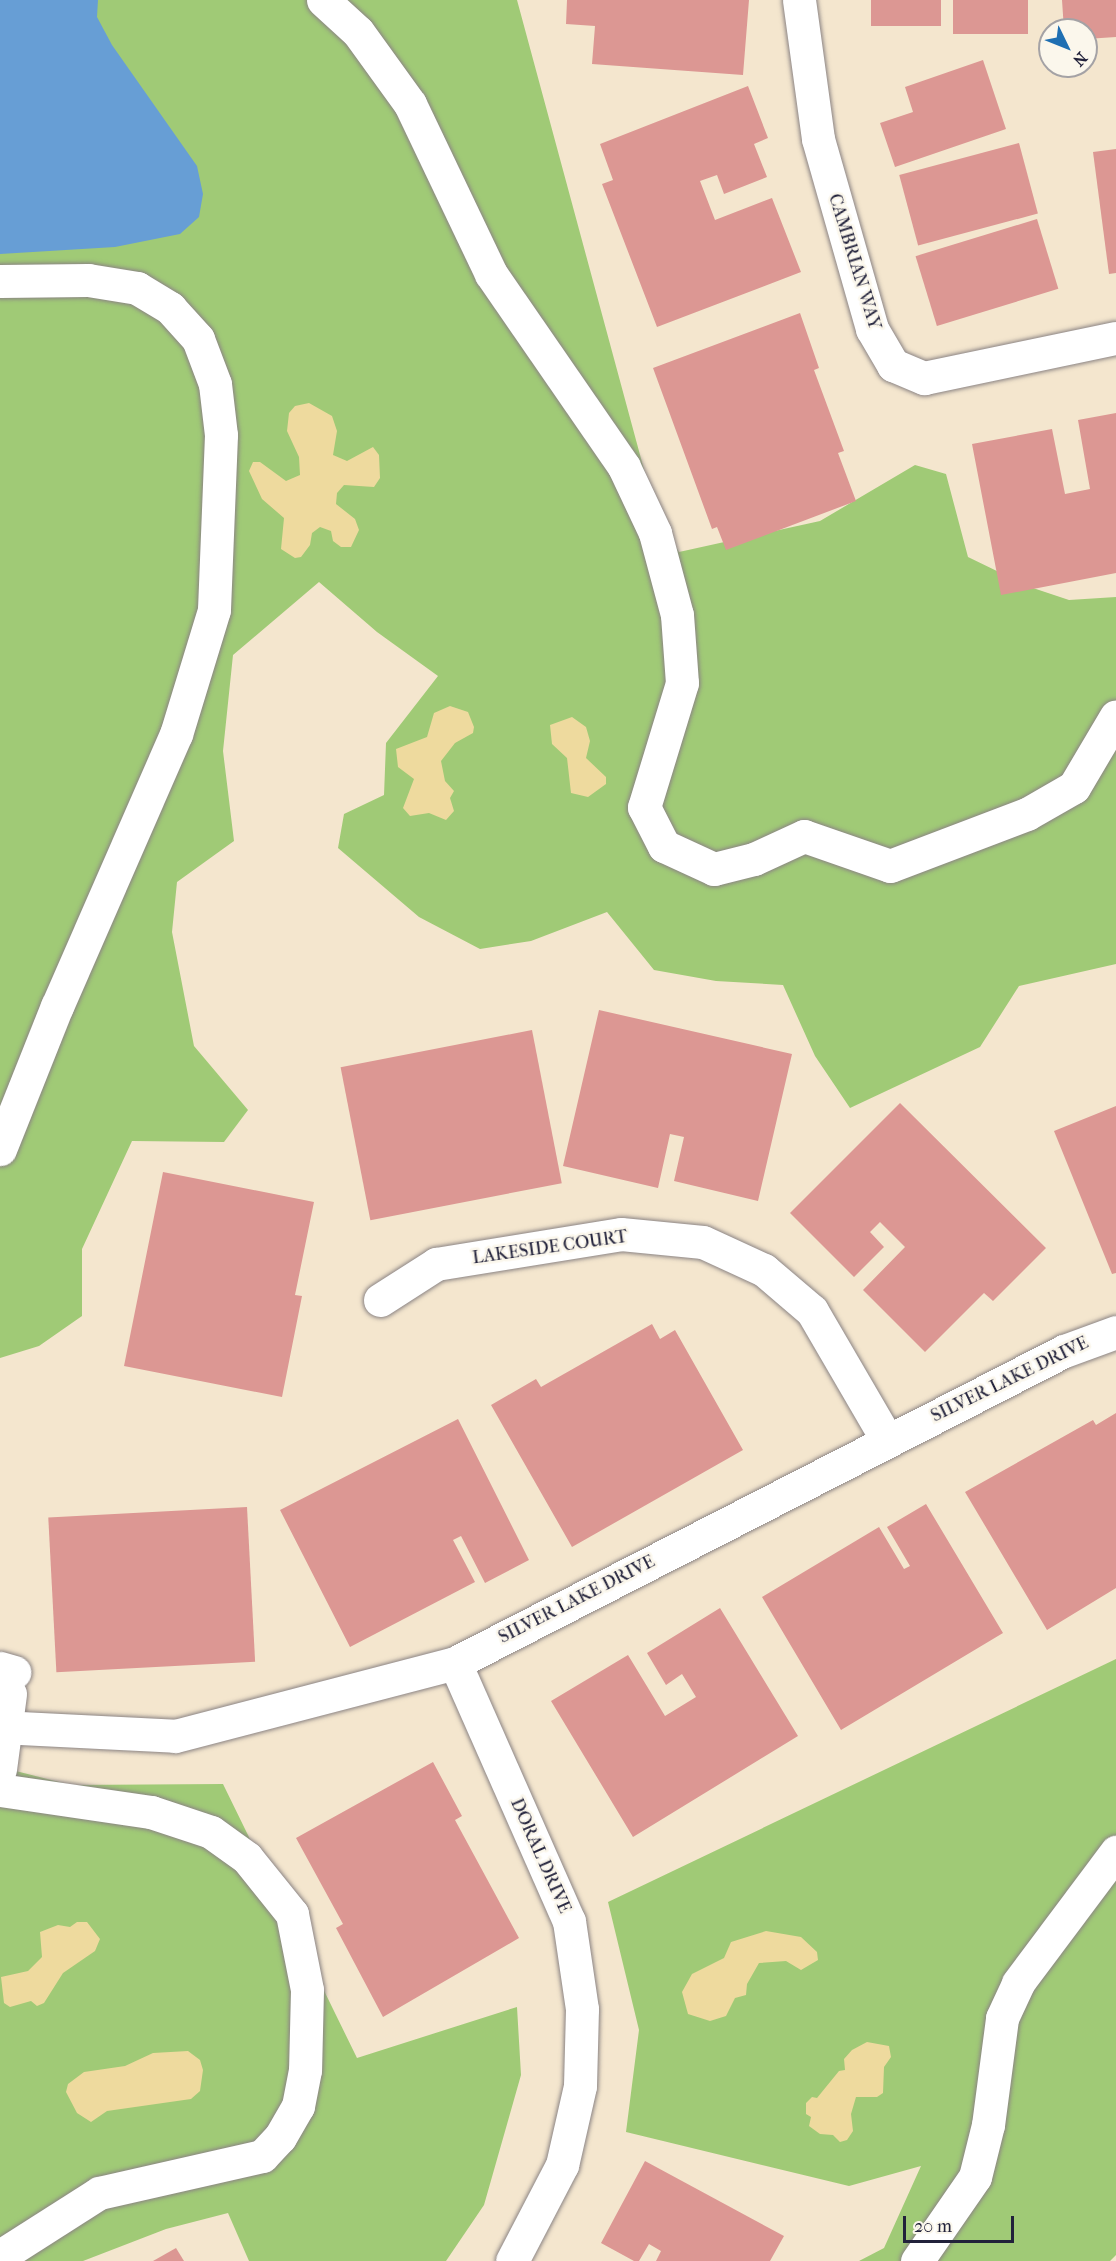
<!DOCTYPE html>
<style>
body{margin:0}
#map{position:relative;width:1116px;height:2261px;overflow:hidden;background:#f4e6ce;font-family:"IM FELL French Canon",serif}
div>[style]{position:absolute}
.green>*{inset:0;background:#a0ca76}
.sand>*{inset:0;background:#eeda9e}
.water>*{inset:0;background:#679ed5}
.building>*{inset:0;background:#dc9793;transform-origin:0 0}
.roads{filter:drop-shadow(0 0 2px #8b8484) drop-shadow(0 0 2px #8b8484)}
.minor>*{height:33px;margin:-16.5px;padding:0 16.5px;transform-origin:16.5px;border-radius:16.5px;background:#fff}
span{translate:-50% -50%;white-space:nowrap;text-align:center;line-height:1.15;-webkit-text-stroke:5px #fbf7ec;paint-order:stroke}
.street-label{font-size:18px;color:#22223b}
.north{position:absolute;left:1038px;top:18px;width:60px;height:60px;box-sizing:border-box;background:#fbf7ec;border:2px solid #a4a2a5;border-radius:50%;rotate:133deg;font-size:16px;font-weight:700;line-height:24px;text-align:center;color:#22223b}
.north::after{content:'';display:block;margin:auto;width:21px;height:27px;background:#1f6fb2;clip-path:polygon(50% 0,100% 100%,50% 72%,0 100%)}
.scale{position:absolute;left:903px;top:2216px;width:111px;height:27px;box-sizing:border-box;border:3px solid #22223b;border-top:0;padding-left:8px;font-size:18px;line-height:21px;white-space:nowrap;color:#22223b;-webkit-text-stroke:4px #fbf7ec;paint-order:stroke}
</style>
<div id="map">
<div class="green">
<div style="clip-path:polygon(0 0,517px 0,656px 514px,679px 552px,820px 521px,915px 465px,946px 474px,968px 557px,1030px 587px,1069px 600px,1116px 597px,1116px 964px,1019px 986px,980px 1047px,850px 1108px,815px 1056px,783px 985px,716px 981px,654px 970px,607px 912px,531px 941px,480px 949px,419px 917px,338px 848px,344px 814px,384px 795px,386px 743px,438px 676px,377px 632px,319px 582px,233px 655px,223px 751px,234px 841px,177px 882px,172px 932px,194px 1046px,248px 1110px,224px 1142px,132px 1141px,82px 1249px,82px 1316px,39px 1346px,0 1358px)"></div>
<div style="clip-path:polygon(1116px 1659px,1116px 2255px,1110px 2261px,859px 2261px,884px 2248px,921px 2166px,849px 2186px,626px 2132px,639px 2030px,608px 1902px)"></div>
<div style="clip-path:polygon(0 1767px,71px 1785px,223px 1784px,357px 2058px,517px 2007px,521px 2075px,484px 2205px,446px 2261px,249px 2261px,228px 2213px,166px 2229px,83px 2261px,0 2261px)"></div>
</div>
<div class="sand">
<div style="clip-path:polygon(309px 403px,332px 416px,337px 431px,333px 455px,347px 461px,373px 447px,379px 455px,380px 478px,374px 487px,344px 485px,337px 493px,336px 504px,355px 519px,359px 530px,351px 547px,341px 547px,333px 541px,331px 531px,320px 527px,312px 533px,310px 545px,301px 557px,295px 558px,281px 549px,284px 518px,262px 499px,249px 471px,253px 462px,260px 462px,286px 481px,300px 475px,299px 457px,287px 431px,289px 413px,295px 406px)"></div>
<div style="clip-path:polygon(450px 706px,468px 712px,474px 727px,473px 733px,455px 743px,441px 761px,445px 781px,454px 791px,450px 798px,454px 811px,446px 820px,429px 813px,410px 816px,403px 808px,414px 779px,398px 767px,396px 749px,427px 737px,434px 713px)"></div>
<div style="clip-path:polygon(572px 717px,586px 727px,590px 741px,586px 758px,606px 777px,606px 784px,588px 797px,571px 793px,567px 758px,552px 744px,550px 725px)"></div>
<div style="clip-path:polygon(77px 1922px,87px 1922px,100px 1939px,95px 1951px,63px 1973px,44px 2003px,37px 2006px,31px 2001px,10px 2007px,4px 2003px,1px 1977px,28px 1971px,42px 1957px,40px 1932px,58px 1925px,70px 1927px)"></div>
<div style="clip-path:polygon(766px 1931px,801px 1937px,817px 1952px,818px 1960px,801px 1970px,786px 1961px,759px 1963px,747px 1984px,746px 1995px,735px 1998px,726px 2016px,710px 2021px,688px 2014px,682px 1992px,692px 1974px,724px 1958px,731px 1942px)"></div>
<div style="clip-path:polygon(867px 2042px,889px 2046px,891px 2057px,884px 2067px,883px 2093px,877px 2097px,856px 2097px,851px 2114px,853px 2131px,847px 2140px,840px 2142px,833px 2135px,820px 2134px,809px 2126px,811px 2117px,806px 2114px,806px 2103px,812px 2097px,817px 2098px,839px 2071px,845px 2070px,844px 2059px,852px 2050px)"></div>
<div style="clip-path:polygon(188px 2051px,200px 2060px,203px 2070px,200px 2091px,191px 2099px,107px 2111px,91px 2122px,77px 2113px,66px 2092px,68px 2084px,84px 2072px,125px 2066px,153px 2053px)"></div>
</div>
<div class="water">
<div style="clip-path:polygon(0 0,98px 0,97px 17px,112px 45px,197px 166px,203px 194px,199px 217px,180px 234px,115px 247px,0 254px)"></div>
</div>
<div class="building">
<div style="clip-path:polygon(567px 0,749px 0,743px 75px,592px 64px,595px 26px,566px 24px)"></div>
<div style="left:871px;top:0;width:70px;height:26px"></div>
<div style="left:953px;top:0;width:75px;height:34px"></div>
<div style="clip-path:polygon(1062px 0,1116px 0,1116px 37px,1086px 39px,1086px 30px,1064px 30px)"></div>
<div style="clip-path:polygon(983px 60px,1006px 129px,895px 167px,880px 123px,913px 112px,905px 87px)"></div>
<div style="clip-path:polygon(748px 86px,768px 138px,754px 144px,767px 177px,724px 194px,717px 175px,700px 181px,715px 220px,772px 198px,801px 272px,657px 327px,602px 184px,613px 180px,600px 144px)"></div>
<div style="left:1019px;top:143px;width:73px;height:124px;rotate:75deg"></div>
<div style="clip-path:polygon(1116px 149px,1116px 273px,1109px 274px,1093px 152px)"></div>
<div style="left:1037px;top:219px;width:73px;height:127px;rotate:73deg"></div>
<div style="clip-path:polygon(800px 313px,819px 368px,814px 370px,844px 451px,838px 453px,856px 501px,726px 550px,717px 527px,712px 529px,653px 368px)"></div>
<div style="clip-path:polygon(1116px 413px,1116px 573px,1001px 595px,972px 444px,1052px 429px,1065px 494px,1090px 489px,1078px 420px)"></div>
<div style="clip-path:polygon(599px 1010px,792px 1054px,758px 1201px,674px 1181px,684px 1137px,670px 1134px,658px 1188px,563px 1166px)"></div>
<div style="left:532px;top:1030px;width:156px;height:195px;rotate:79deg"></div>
<div style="clip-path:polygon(900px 1103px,1046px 1248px,993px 1301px,984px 1293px,925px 1352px,863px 1290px,905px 1247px,880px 1222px,870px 1232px,884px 1247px,854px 1277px,790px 1213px)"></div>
<div style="clip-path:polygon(1116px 1106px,1116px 1273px,1112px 1274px,1054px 1131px)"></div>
<div style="clip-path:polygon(163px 1172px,314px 1202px,295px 1295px,302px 1296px,282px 1397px,124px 1366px)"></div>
<div style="clip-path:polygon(652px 1324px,660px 1339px,675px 1330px,743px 1450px,572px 1547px,491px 1405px,536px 1379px,541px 1387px)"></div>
<div style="clip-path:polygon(1116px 1413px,1116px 1588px,1047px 1630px,965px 1492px,1093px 1420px,1096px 1425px)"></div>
<div style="clip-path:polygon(458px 1419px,529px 1560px,485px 1583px,461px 1536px,453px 1540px,475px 1582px,350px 1647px,280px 1510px)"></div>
<div style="clip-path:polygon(926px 1504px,1003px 1633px,841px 1730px,762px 1597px,879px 1527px,904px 1569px,910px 1566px,887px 1527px)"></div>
<div style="left:247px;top:1507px;width:155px;height:199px;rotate:87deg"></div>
<div style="clip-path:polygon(720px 1608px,798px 1736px,633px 1837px,551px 1701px,628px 1655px,665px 1716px,696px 1697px,682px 1674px,666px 1685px,647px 1653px)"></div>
<div style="clip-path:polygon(433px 1762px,462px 1816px,455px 1820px,519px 1938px,383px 2017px,336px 1928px,343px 1924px,296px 1838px)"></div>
<div style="clip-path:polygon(645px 2161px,784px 2236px,770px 2261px,656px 2261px,661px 2251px,649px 2244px,639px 2261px,634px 2261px,601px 2243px)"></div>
<div style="clip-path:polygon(176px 2248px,184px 2261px,153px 2261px)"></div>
</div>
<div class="roads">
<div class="minor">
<div style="left:323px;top:0;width:47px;rotate:42.4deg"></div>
<div style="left:358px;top:32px;width:89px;rotate:54.2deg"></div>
<div style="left:410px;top:104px;width:188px;rotate:64.5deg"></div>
<div style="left:491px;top:274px;width:234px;rotate:55.4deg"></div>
<div style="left:624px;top:467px;width:73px;rotate:64.8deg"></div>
<div style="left:655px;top:533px;width:85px;rotate:75deg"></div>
<div style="left:677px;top:615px;width:68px;rotate:85.8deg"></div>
<div style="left:682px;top:683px;width:130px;rotate:107deg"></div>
<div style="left:644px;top:807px;width:44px;rotate:62.9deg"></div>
<div style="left:664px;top:846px;width:55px;rotate:24.7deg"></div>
<div style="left:714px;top:869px;width:41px;rotate:-14deg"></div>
<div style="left:754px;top:859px;width:55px;rotate:-24.7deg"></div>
<div style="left:804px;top:836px;width:91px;rotate:19.2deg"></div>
<div style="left:890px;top:866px;width:147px;rotate:-20.8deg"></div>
<div style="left:1027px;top:814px;width:54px;rotate:-29.9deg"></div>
<div style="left:1074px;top:787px;width:82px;rotate:-59.4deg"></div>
<div style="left:799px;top:0;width:140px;rotate:82.2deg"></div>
<div style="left:818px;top:139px;width:198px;rotate:74.1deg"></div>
<div style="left:872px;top:329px;width:42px;rotate:59.7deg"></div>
<div style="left:893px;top:365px;width:34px;rotate:23deg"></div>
<div style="left:924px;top:378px;width:196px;rotate:-11.8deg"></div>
<div style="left:0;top:281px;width:88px;rotate:-0.7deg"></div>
<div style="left:88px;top:280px;width:50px;rotate:9.3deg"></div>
<div style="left:137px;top:288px;width:39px;rotate:31deg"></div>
<div style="left:170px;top:308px;width:42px;rotate:47.9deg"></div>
<div style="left:198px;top:339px;width:48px;rotate:69.3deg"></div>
<div style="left:215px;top:384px;width:51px;rotate:83.3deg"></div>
<div style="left:221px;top:435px;width:175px;rotate:92.3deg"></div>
<div style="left:214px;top:610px;width:130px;rotate:107deg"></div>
<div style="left:176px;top:734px;width:297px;rotate:113.6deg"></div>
<div style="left:57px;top:1006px;width:154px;rotate:111.7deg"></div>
<div style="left:380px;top:1300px;width:67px;rotate:-32.7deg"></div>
<div style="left:436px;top:1264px;width:187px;rotate:-9.2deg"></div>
<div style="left:621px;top:1234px;width:82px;rotate:5.6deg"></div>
<div style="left:703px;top:1242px;width:67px;rotate:24.7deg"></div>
<div style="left:764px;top:1270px;width:63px;rotate:40.5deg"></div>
<div style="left:812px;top:1311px;width:149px;rotate:59.8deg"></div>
<div style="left:455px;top:1663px;width:282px;rotate:66.2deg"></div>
<div style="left:569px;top:1921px;width:89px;rotate:81.6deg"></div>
<div style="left:582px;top:2009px;width:77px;rotate:91.5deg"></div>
<div style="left:580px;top:2086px;width:81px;rotate:102.8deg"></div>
<div style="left:562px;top:2165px;width:108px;rotate:117.5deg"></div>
<div style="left:0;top:1668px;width:15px;rotate:16deg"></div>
<div style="left:0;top:1727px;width:175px;rotate:2.9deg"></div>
<div style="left:175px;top:1736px;width:289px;rotate:-14.6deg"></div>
<div style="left:455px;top:1663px;width:684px;rotate:-27.13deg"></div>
<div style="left:1064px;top:1351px;width:55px;rotate:-20.1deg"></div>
<div style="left:0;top:1769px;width:76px;rotate:-82.4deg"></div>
<div style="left:0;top:1790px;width:153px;rotate:8.3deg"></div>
<div style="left:151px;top:1812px;width:63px;rotate:18.4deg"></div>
<div style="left:211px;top:1832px;width:44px;rotate:35.8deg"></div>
<div style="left:247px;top:1858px;width:72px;rotate:51.2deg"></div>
<div style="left:292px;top:1914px;width:77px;rotate:78.8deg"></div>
<div style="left:307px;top:1990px;width:80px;rotate:91.4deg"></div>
<div style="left:305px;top:2070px;width:37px;rotate:101deg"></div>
<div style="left:298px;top:2106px;width:36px;rotate:120deg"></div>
<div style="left:280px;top:2137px;width:26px;rotate:133deg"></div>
<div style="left:262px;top:2156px;width:167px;rotate:167.2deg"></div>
<div style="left:99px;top:2193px;width:117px;rotate:147.5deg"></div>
<div style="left:917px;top:2261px;width:102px;rotate:-55.4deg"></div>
<div style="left:975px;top:2177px;width:54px;rotate:-76deg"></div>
<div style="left:988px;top:2125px;width:108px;rotate:-82.5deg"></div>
<div style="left:1002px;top:2018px;width:38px;rotate:-65deg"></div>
<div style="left:1018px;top:1983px;width:164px;rotate:-53.2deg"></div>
</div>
</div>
<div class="street-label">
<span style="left:854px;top:262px;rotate:73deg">CAMBRIAN WAY</span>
<span style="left:550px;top:1248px;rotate:-8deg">LAKESIDE COURT</span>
<span style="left:1010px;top:1380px;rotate:-26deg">SILVER LAKE DRIVE</span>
<span style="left:577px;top:1600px;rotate:-27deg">SILVER LAKE DRIVE</span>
<span style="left:540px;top:1856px;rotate:66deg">DORAL DRIVE</span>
</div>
<div class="north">N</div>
<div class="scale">20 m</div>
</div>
